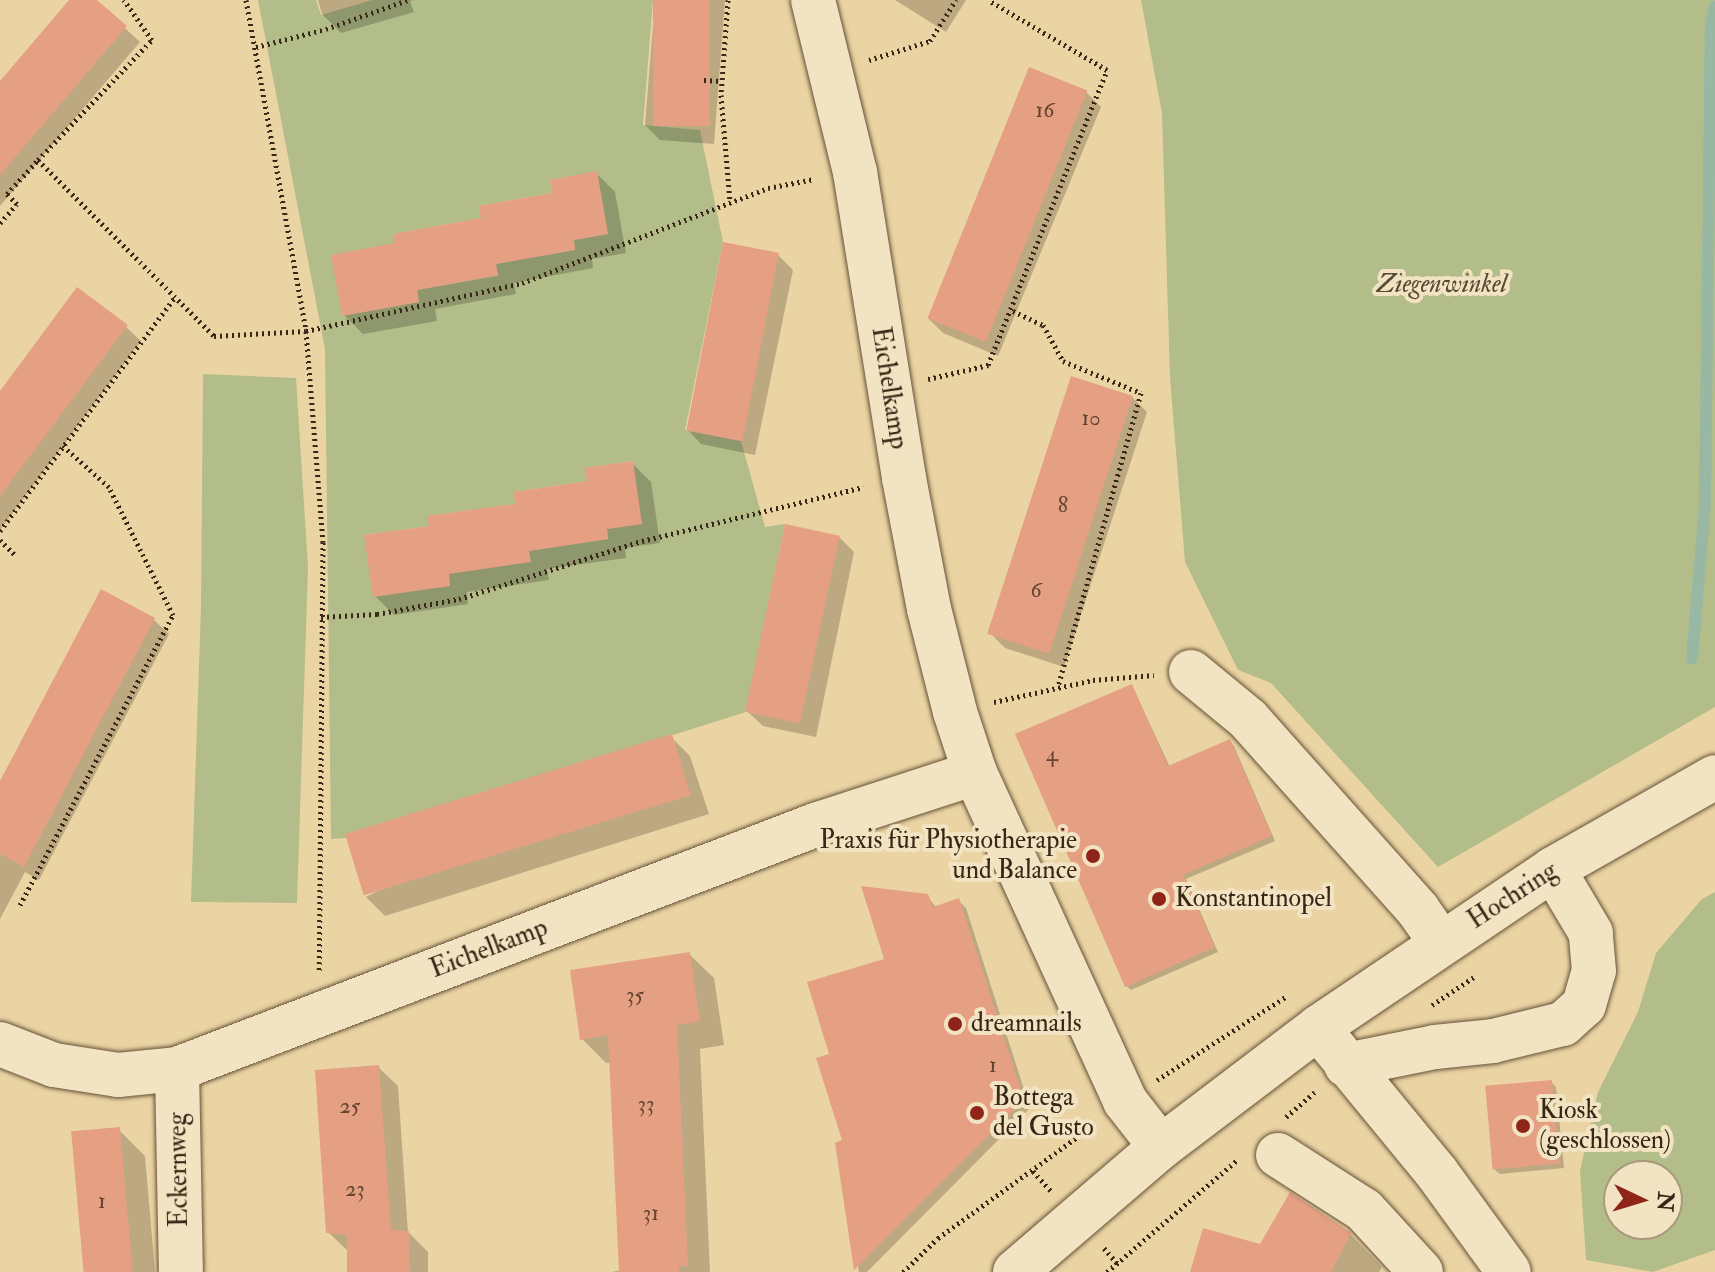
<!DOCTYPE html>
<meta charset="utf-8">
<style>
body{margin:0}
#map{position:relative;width:1715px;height:1272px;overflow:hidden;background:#ebd4a3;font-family:"IM FELL Double Pica",serif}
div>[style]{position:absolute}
.green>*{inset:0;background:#b3bd89}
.shadow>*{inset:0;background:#0003}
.stream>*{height:12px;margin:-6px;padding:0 6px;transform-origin:6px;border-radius:6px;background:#98b8a4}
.building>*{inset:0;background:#e59f83;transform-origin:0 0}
.path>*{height:5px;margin-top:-2.5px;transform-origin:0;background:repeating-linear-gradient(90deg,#382716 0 2px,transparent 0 6px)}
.roads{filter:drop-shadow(0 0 2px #655239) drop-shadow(0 0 2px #655239)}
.minor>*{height:44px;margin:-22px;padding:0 22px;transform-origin:22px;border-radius:22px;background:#f2e3c3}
.dots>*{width:22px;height:22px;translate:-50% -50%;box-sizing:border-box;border:4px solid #f2e3c3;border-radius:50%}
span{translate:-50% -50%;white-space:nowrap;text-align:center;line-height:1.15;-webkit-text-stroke:8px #f2e3c3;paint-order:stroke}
.number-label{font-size:22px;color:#634531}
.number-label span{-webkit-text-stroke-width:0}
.park-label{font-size:26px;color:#574c33;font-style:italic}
.street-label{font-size:26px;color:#382716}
.poi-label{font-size:26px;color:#382716}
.right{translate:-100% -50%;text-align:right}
.left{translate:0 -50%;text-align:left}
.north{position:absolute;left:1603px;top:1160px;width:80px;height:80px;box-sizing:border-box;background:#f2e3c3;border:2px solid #a8987e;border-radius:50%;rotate:94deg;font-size:22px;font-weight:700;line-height:32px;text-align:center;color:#382716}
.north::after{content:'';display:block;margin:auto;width:28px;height:36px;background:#8f2418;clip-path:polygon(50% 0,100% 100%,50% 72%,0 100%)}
</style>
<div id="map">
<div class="green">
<div style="clip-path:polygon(evenodd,258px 0,316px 0,321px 15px,372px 0,653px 0,643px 125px,700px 130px,723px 242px,685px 430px,741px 441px,765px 527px,785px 524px,746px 712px,346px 838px,331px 839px,325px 349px,258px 0,597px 172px,608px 234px,574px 240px,575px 250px,496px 264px,498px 276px,417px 290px,419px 302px,342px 316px,395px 243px,394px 234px,481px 218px,479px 206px,552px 193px,550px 180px,597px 172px,258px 0,633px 461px,641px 524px,607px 529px,608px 539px,529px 551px,449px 574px,450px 586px,364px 535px,429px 526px,428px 516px,515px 504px,514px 492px,587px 481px,586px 468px,633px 461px)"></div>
<div style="clip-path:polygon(1141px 0,1715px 0,1715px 707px,1438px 867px,1271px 683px,1238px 670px,1185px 562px,1170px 378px,1162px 114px)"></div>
<div style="clip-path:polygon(203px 374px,296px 378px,308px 567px,297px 903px,191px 902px,201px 606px)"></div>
<div style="clip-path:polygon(evenodd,1715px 892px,1715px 1250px,1653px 1272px,1586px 1260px,1580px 1171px,1598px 1092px,1638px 1012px,1656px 953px,1702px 899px,1715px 892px,1619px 1176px,1667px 1176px,1667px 1224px,1619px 1224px,1619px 1176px)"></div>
</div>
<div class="shadow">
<div style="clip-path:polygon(72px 0,94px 0,140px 42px,0 206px,0 84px)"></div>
<div style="clip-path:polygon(318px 0,414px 0,410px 1px,414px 12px,341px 33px,322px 14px)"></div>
<div style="clip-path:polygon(655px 0,725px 0,714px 144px,660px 140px,645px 125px)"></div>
<div style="clip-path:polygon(895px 0,966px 0,946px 32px)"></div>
<div style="clip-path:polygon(1086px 92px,1101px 107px,998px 356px,943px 333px,928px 318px)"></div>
<div style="clip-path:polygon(596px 173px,615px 192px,626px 253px,592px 259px,593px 268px,514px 283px,516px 294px,435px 309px,437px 321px,363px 334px,344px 315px,397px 245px,554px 194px)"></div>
<div style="clip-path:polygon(778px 255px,793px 270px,755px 455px,701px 444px,687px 429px)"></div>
<div style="clip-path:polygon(126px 327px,141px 341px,0 530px,0 394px)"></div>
<div style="clip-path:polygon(1132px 397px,1147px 412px,1064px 667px,1005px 648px,990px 633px)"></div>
<div style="clip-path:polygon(632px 463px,651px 482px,660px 543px,625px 548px,626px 558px,547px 569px,549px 580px,467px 592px,468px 604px,394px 615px,375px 596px,431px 527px,589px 483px)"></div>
<div style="clip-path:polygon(839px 537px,854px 552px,816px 737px,763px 726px,748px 712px)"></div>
<div style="clip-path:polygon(102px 592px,154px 620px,169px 634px,39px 880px,25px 872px,0 919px,0 785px)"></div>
<div style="clip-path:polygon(1132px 686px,1170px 767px,1230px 742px,1234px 746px,1275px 841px,1186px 879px,1218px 952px,1131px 990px,1126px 986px)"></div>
<div style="clip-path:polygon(671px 737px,690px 756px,709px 814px,385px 916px,366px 897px)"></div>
<div style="clip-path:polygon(927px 896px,936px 907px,958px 900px,966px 908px,1030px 1108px,867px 1272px,859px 1272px,837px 1144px,845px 1142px,831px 1055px)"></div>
<div style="clip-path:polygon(689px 954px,714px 978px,724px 1045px,700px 1049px,710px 1272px,612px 1272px,621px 1270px,612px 1062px,606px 1063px,582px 1039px)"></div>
<div style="clip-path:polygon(378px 1067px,398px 1086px,408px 1232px,428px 1252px,428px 1272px,349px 1272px,349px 1252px,328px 1232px)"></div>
<div style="clip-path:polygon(1551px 1082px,1556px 1087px,1564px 1168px,1500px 1174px,1495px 1170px)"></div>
<div style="clip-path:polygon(119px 1130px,145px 1156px,155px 1272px,85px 1272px)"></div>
<div style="clip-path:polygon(1350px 1234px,1382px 1267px,1379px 1272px,1192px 1272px,1261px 1246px)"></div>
</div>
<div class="stream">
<div style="left:1692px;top:659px;width:156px;rotate:-85.2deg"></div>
<div style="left:1705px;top:504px;width:480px;rotate:-89.3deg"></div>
<div style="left:1711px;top:24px;width:18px;rotate:-77deg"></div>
</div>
<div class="building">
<div style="clip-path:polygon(69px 0,97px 0,127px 26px,0 175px,0 81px)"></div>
<div style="left:653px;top:0;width:57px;height:126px"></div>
<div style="left:1029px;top:67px;width:63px;height:271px;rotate:22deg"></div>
<div style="clip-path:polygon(597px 171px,608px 234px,574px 240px,575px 250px,496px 264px,498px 275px,417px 290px,419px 302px,342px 316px,331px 255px,395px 243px,393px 234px,481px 218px,479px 206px,552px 193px,550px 180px)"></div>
<div style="left:723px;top:242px;width:57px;height:192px;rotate:11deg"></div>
<div style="clip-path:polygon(77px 287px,128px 325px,0 496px,0 391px)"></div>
<div style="left:1071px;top:376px;width:65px;height:271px;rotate:18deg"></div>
<div style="clip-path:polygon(633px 461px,642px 524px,607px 529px,608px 539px,529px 551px,531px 562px,449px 574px,450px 586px,373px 597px,364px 535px,429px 526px,427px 516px,515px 504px,514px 492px,587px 481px,585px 468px)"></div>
<div style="left:785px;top:524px;width:56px;height:192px;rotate:12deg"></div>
<div style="clip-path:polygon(101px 589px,155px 618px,24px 867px,0 854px,0 781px)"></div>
<div style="clip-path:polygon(1132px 684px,1168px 766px,1230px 739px,1272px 836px,1183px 875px,1215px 947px,1125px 987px,1015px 734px)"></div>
<div style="left:672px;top:734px;width:64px;height:342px;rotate:73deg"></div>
<div style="clip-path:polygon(861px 886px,928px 894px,933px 907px,959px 898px,1024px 1100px,854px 1270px,835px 1143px,842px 1140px,816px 1058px,829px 1054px,807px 982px,884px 959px)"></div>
<div style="clip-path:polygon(690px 952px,700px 1021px,677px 1025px,688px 1266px,679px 1266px,679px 1272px,619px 1272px,608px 1035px,580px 1040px,570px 970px)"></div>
<div style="clip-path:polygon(379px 1065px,391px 1230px,409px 1231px,410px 1272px,347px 1272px,347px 1235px,326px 1233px,315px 1070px)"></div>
<div style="left:1552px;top:1080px;width:84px;height:67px;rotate:85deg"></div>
<div style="left:120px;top:1127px;width:145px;height:49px;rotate:85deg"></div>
<div style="clip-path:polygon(1290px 1192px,1351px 1233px,1331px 1272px,1190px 1272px,1203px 1228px,1260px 1244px)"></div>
</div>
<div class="path">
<div style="left:246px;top:0;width:336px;rotate:79.7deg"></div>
<div style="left:306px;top:331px;width:212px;rotate:85.4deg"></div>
<div style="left:323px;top:542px;width:431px;rotate:90.5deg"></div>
<div style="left:728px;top:0;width:95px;rotate:94.2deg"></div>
<div style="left:721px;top:95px;width:107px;rotate:85.2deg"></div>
<div style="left:256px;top:47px;width:72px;rotate:-14.4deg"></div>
<div style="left:326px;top:29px;width:87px;rotate:-19.5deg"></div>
<div style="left:869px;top:60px;width:64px;rotate:-17.3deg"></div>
<div style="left:930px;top:41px;width:49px;rotate:-57.6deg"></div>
<div style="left:704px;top:80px;width:18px;rotate:3deg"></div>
<div style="left:38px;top:160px;width:166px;rotate:-46.5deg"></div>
<div style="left:152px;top:40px;width:49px;rotate:-125deg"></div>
<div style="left:0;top:223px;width:25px;rotate:-48deg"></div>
<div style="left:17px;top:204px;width:14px;rotate:-135deg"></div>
<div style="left:7px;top:194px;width:46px;rotate:-47.6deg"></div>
<div style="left:38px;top:160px;width:249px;rotate:45deg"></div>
<div style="left:214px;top:336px;width:92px;rotate:-3.1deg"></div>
<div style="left:306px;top:331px;width:221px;rotate:-12.5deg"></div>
<div style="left:522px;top:283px;width:264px;rotate:-21.1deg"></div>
<div style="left:768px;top:188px;width:47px;rotate:-11.1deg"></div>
<div style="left:1013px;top:311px;width:33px;rotate:25deg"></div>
<div style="left:1043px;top:325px;width:41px;rotate:60.9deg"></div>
<div style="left:1063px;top:361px;width:84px;rotate:22.3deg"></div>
<div style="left:1141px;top:393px;width:305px;rotate:105.8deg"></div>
<div style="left:928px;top:379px;width:62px;rotate:-13.1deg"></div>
<div style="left:988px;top:365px;width:318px;rotate:-68deg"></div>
<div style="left:1107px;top:70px;width:138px;rotate:-149.5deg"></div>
<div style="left:0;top:531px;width:292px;rotate:-53.2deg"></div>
<div style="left:0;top:540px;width:21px;rotate:45deg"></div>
<div style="left:321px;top:617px;width:56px;rotate:-3.1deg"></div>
<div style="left:377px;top:614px;width:83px;rotate:-10.4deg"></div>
<div style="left:459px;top:599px;width:192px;rotate:-17.6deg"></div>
<div style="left:642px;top:541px;width:228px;rotate:-13.7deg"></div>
<div style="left:994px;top:702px;width:101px;rotate:-12.5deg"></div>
<div style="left:1093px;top:680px;width:61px;rotate:-4.7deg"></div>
<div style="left:20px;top:905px;width:328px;rotate:-62.2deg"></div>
<div style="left:173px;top:615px;width:143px;rotate:-116.6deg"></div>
<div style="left:109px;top:487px;width:62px;rotate:-138.3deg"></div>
<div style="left:1432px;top:1005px;width:50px;rotate:-33.7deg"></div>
<div style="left:1157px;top:1080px;width:155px;rotate:-32.9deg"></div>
<div style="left:1286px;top:1117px;width:38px;rotate:-41deg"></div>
<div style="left:1033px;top:1171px;width:27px;rotate:48deg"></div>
<div style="left:1104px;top:1248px;width:21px;rotate:49deg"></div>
<div style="left:903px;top:1272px;width:49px;rotate:-44.2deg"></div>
<div style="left:938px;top:1238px;width:193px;rotate:-35.9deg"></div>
<div style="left:1107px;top:1272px;width:172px;rotate:-40.7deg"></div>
</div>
<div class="roads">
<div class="minor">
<div style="left:813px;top:0;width:177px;rotate:76.3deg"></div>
<div style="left:855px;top:172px;width:310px;rotate:80.9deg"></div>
<div style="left:904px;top:478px;width:133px;rotate:79.2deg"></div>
<div style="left:929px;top:609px;width:106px;rotate:75.8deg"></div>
<div style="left:955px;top:712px;width:64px;rotate:71.8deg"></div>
<div style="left:975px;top:773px;width:361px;rotate:65.4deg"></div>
<div style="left:1125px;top:1101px;width:58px;rotate:52deg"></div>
<div style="left:1191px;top:672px;width:74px;rotate:39.5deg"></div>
<div style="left:1248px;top:719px;width:256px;rotate:48.3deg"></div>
<div style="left:1418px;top:910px;width:39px;rotate:55deg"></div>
<div style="left:0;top:1044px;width:58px;rotate:21.3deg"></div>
<div style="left:54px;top:1065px;width:65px;rotate:8.9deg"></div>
<div style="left:118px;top:1075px;width:59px;rotate:-5.8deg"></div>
<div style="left:177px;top:1069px;width:686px;rotate:-20.92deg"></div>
<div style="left:818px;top:824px;width:165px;rotate:-18deg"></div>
<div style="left:1331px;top:1044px;width:167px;rotate:50.6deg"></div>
<div style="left:1437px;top:1173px;width:122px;rotate:54deg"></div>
<div style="left:1346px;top:1065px;width:91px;rotate:-11.4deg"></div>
<div style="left:1435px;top:1047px;width:58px;rotate:-5.9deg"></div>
<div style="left:1493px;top:1041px;width:72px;rotate:-13.7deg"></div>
<div style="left:1563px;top:1024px;width:28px;rotate:-42deg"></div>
<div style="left:1584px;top:1005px;width:35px;rotate:-74deg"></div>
<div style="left:1594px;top:971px;width:38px;rotate:-95deg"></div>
<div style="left:1591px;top:933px;width:74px;rotate:-120.7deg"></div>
<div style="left:177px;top:1069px;width:203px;rotate:88.9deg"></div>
<div style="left:1278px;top:1155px;width:102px;rotate:32.6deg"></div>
<div style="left:1364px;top:1210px;width:84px;rotate:47.4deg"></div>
<div style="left:1015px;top:1272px;width:192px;rotate:-40.6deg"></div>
<div style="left:1161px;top:1147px;width:198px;rotate:-37.2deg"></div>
<div style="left:1319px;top:1027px;width:282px;rotate:-34deg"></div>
<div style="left:1553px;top:869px;width:186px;rotate:-29.6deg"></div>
</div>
</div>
<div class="dots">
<div style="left:1093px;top:856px;background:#8f2418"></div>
<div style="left:1159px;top:899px;background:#8f2418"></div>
<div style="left:955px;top:1024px;background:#8f2418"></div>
<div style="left:977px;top:1113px;background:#8f2418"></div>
<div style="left:1523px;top:1126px;background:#8f2418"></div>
</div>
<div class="number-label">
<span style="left:1045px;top:111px">16</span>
<span style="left:1091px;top:419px">10</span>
<span style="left:1063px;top:506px">8</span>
<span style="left:1036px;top:591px">6</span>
<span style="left:1052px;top:755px">4</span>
<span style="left:635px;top:996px">35</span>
<span style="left:993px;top:1066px">1</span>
<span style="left:646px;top:1105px">33</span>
<span style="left:350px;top:1107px">25</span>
<span style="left:355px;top:1190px">23</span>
<span style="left:102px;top:1202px">1</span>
<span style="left:651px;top:1214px">31</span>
</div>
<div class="park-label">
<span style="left:1442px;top:285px">Ziegenwinkel</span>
</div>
<div class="street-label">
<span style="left:889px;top:388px;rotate:81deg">Eichelkamp</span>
<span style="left:1513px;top:896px;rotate:-33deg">Hochring</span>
<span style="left:489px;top:949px;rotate:-21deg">Eichelkamp</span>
<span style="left:179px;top:1170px;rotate:-91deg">Eckernweg</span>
</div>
<div class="poi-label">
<span class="right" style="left:1077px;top:856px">Praxis für Physiotherapie<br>und Balance</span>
<span class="left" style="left:1175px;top:899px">Konstantinopel</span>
<span class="left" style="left:971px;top:1024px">dreamnails</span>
<span class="left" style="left:993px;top:1113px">Bottega<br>del Gusto</span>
<span class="left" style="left:1539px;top:1126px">Kiosk<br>(geschlossen)</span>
</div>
<div class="north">N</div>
</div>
